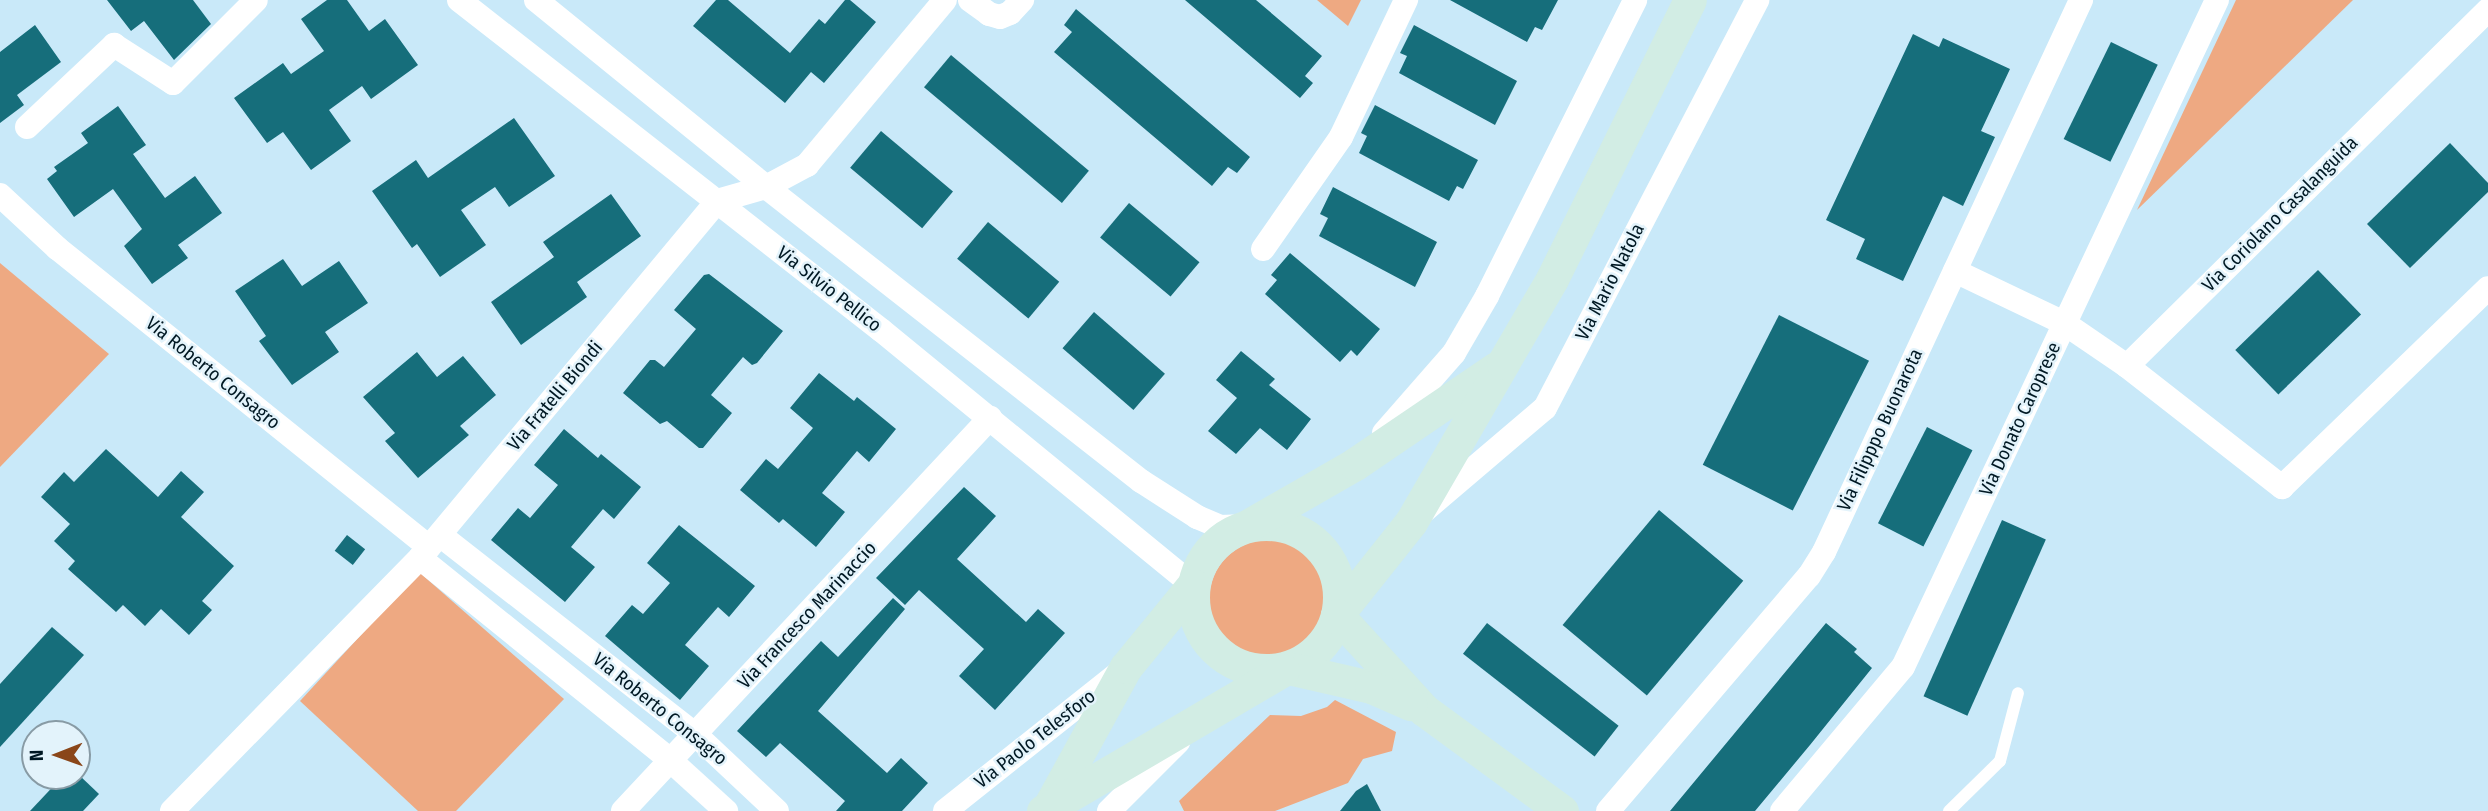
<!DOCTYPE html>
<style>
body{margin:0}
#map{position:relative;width:2488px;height:811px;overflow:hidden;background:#c9e9f9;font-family:"Fira Sans Condensed",sans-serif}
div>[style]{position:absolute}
.green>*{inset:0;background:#eea982}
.round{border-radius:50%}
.building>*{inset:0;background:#166e7b;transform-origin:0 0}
.lane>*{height:12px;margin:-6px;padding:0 6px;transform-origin:6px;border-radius:6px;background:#fff}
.street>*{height:24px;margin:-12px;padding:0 12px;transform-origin:12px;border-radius:12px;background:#fff}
.secondary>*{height:33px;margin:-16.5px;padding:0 16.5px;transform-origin:16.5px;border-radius:16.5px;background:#d2ede4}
.secondary>.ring{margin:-16.5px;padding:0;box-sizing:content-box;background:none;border:33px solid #d2ede4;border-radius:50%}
span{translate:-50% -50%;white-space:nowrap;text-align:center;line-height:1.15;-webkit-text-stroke:5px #e3f3fb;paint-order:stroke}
.street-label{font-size:19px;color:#001823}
.north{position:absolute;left:21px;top:720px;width:70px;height:70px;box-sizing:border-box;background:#e3f3fb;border:2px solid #889ba5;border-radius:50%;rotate:269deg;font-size:19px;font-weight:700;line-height:28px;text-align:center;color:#001823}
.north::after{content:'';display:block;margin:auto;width:24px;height:32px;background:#8a4619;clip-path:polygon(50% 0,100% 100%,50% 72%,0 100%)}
</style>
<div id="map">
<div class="green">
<div style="clip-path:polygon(1317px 0,1361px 0,1348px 26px)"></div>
<div style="clip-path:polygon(2236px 0,2353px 0,2137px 210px)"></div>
<div style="clip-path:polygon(0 263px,109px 354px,0 467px)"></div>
<div class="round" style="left:1209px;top:539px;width:122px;height:122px"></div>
<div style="clip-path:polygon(419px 572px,564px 699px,456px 811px,418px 811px,300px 701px)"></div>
<div style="clip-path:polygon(1335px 700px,1396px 732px,1392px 751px,1363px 759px,1348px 783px,1275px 811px,1184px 811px,1179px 801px,1270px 715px,1301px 716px,1327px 707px)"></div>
</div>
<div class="building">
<div style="clip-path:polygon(107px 0,193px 0,211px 24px,174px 60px,144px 21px,131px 31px)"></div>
<div style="clip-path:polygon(327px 0,347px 0,369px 31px,385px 19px,418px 65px,371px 99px,362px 86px,329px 110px,351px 141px,311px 170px,283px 132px,267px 143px,234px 98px,283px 63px,291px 74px,324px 51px,301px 19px)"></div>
<div style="clip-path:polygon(716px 0,728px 0,790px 53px,819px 19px,825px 24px,845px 0,850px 0,876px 22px,824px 83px,811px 72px,785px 103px,693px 26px)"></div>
<div style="clip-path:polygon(1185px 0,1256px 0,1322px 56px,1305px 76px,1313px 83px,1300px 98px)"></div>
<div style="clip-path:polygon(1450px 0,1558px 0,1542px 30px,1535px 27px,1527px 42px)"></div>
<div style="clip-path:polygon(1076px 9px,1250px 157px,1237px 173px,1228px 167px,1212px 186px,1054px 52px,1072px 32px,1064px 25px)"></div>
<div style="clip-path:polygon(35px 25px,61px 62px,17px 95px,24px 105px,0 123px,0 52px)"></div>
<div style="clip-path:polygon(1414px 25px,1517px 81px,1495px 125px,1399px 73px,1407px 56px,1400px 53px)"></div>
<div style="clip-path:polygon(1913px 34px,1939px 47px,1943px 38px,2010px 69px,1981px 131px,1995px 137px,1963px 206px,1943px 196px,1903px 281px,1856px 259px,1865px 239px,1826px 220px)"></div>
<div style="left:2111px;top:42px;width:52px;height:108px;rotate:26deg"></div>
<div style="left:951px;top:55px;width:180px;height:42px;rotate:40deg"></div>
<div style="clip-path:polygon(1375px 105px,1478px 160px,1463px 189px,1457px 186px,1449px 201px,1359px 153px,1367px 136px,1361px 133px)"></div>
<div style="clip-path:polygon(118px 106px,146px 145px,133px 154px,165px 198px,195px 176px,222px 213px,178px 245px,188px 258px,152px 284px,124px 246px,142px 229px,113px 189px,74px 217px,47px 179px,57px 171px,54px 167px,88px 143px,81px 133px)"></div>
<div style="clip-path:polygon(514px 118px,555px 176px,509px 207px,495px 187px,461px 210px,486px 245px,440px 277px,417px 244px,412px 248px,372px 191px,416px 160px,428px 178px)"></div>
<div style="left:881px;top:131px;width:94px;height:48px;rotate:40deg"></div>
<div style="clip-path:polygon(2450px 143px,2488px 183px,2488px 192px,2410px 268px,2367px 224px)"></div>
<div style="clip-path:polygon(1333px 187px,1437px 242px,1415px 287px,1319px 236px,1328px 218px,1320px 214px)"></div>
<div style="clip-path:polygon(611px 194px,641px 236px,577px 282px,587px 297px,521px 345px,491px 302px,554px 257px,543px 242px)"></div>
<div style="left:1129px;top:203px;width:92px;height:45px;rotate:40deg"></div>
<div style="left:988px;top:222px;width:93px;height:48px;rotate:40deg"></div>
<div style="clip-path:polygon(1290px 253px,1380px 329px,1357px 356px,1351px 350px,1340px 362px,1265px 294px,1277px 280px,1271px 275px)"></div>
<div style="clip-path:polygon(283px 259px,302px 286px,339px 261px,368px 303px,325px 332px,339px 352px,292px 385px,259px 341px,266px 336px,235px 291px)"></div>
<div style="left:2318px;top:270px;width:62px;height:115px;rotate:46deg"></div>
<div style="clip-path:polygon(709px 274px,783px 331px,757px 363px,752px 365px,743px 357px,711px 395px,732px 413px,703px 448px,699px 448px,667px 421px,660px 424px,623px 393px,650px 360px,655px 360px,664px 367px,696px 329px,674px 310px,704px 275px)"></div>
<div style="left:1094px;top:312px;width:94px;height:48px;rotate:41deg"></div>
<div style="left:1779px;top:315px;width:101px;height:168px;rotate:27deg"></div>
<div style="clip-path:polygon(1241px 351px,1275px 379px,1269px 385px,1311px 419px,1287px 450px,1260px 428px,1236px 454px,1208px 431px,1237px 398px,1216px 380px)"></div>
<div style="clip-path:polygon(417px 352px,437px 377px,463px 356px,496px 395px,460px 426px,469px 435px,418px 478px,385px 441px,395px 433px,363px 397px)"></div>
<div style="clip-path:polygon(819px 373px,854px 401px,857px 397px,896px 429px,869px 462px,857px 451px,822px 493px,845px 512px,816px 547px,783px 519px,779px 523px,740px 490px,766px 459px,778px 469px,813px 428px,790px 408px)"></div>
<div style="left:1927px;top:427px;width:51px;height:108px;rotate:27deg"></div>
<div style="clip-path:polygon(564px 429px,598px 458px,601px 454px,641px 487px,614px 519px,603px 509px,571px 547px,595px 567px,565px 602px,491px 540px,518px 508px,530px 518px,558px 485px,534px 465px)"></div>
<div style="clip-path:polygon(106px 449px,158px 497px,181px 471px,204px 492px,181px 517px,234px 566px,202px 601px,212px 610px,189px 635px,161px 609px,145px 626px,123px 605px,116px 612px,68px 569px,75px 561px,54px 541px,70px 524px,41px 497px,64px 472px,74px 482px)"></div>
<div style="clip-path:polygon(964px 487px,996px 516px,957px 559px,1026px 622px,1038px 609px,1065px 633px,995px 710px,959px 676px,984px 649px,919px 590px,905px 605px,876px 578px)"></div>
<div style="left:1659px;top:510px;width:110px;height:150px;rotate:40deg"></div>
<div style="left:2002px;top:520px;width:48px;height:193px;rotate:24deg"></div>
<div style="clip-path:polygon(679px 525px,755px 586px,729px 617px,718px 607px,685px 645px,709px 666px,680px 700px,605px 636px,632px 605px,643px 614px,670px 583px,647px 563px)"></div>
<div style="left:347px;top:535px;width:23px;height:20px;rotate:38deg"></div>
<div style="clip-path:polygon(893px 598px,905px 609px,818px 711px,887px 773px,901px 758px,928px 783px,902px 811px,836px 811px,845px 801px,780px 743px,766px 757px,737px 731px,821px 641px,838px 657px)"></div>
<div style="left:1487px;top:623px;width:167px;height:39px;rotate:38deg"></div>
<div style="clip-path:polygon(1826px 623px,1857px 649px,1854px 652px,1872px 668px,1810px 745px,1755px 811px,1670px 811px)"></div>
<div style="clip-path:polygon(52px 627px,84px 655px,0 747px,0 684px)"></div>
<div style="clip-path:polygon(79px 775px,99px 794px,83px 811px,30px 811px,62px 777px)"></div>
<div style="clip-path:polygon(1367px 784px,1381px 811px,1340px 811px,1356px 791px)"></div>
</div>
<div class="lane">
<div style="left:1949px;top:811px;width:71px;rotate:-44.4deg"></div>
<div style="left:2000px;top:761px;width:70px;rotate:-75.2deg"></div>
</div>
<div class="street">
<div style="left:459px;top:0;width:536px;rotate:38.03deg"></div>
<div style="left:881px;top:330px;width:403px;rotate:39.3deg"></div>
<div style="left:536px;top:0;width:296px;rotate:39.1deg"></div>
<div style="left:766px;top:187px;width:477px;rotate:38.1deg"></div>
<div style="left:1141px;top:481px;width:67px;rotate:32.7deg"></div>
<div style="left:1197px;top:517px;width:25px;rotate:23deg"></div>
<div style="left:1220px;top:527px;width:27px;rotate:-2deg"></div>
<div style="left:970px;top:0;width:24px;rotate:36deg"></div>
<div style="left:989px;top:14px;width:11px;rotate:15deg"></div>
<div style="left:1000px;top:17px;width:11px;rotate:-22deg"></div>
<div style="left:1010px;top:13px;width:18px;rotate:-47deg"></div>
<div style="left:27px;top:127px;width:120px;rotate:-43.3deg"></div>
<div style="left:114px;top:45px;width:70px;rotate:32.8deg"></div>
<div style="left:173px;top:83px;width:117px;rotate:-45deg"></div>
<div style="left:0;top:195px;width:78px;rotate:42.9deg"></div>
<div style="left:57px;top:248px;width:477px;rotate:38.8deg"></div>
<div style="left:1263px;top:249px;width:136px;rotate:-55.1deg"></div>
<div style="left:1341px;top:137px;width:152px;rotate:-64.6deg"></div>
<div style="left:1955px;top:271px;width:121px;rotate:25.5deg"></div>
<div style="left:2064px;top:323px;width:76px;rotate:34.3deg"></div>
<div style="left:2127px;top:366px;width:197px;rotate:38deg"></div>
<div style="left:2282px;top:487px;width:286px;rotate:-44deg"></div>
<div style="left:2127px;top:366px;width:507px;rotate:-44.6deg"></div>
<div style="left:1384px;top:433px;width:106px;rotate:-48.8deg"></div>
<div style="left:1454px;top:353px;width:66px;rotate:-59.9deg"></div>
<div style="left:1487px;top:296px;width:331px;rotate:-63.4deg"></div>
<div style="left:1425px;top:510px;width:157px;rotate:-40.4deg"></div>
<div style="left:1545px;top:408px;width:460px;rotate:-62.5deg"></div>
<div style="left:440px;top:535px;width:325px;rotate:38deg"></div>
<div style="left:696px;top:735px;width:111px;rotate:43.2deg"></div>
<div style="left:420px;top:558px;width:321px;rotate:38.9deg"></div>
<div style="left:670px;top:760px;width:76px;rotate:42.3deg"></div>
<div style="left:172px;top:811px;width:354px;rotate:-45.6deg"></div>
<div style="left:420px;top:558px;width:464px;rotate:-50.2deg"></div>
<div style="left:717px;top:201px;width:51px;rotate:-15.9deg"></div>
<div style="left:766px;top:187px;width:47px;rotate:-28.2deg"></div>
<div style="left:807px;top:165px;width:215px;rotate:-50.1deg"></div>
<div style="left:623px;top:811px;width:538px;rotate:-46.96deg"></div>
<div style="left:945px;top:811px;width:220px;rotate:-38.5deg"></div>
<div style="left:1109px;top:811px;width:98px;rotate:-45deg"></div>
<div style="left:1608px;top:811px;width:309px;rotate:-49.5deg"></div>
<div style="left:1809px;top:576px;width:28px;rotate:-58deg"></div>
<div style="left:1824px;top:552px;width:609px;rotate:-65.03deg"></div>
<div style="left:1782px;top:811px;width:188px;rotate:-50deg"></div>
<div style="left:1903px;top:667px;width:737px;rotate:-64.79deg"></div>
</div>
<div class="secondary">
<div class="ring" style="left:1193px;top:524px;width:113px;height:113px"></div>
<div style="left:1249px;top:525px;width:122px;rotate:-29.9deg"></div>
<div style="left:1355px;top:464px;width:171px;rotate:-34.2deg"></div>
<div style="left:1337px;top:615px;width:119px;rotate:-51.5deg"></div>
<div style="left:1411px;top:522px;width:184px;rotate:-59.9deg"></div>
<div style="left:1503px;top:363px;width:97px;rotate:-59.7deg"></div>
<div style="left:1552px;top:279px;width:311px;rotate:-63.7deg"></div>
<div style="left:1337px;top:615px;width:129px;rotate:47.5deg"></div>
<div style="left:1424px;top:710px;width:171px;rotate:36.2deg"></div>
<div style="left:1288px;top:668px;width:85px;rotate:12.9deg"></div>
<div style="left:1371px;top:687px;width:43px;rotate:23.6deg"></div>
<div style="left:1050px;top:805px;width:158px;rotate:-61.2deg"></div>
<div style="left:1126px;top:667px;width:106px;rotate:-50.7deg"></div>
<div style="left:1043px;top:811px;width:278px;rotate:-30.4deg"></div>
</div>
<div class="street-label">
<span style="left:2280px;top:214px;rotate:-45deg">Via Coriolano Casalanguida</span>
<span style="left:1610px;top:282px;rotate:-63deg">Via Mario Natola</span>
<span style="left:829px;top:289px;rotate:38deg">Via Silvio Pellico</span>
<span style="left:213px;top:373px;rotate:39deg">Via Roberto Consagro</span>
<span style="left:555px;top:396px;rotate:-50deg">Via Fratelli Biondi</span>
<span style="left:2020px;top:419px;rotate:-65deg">Via Donato Caroprese</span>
<span style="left:1880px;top:430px;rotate:-65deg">Via Filipppo Buonarota</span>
<span style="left:807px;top:615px;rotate:-47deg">Via Francesco Marinaccio</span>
<span style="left:660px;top:709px;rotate:39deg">Via Roberto Consagro</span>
<span style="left:1035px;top:739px;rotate:-38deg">Via Paolo Telesforo</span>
</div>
<div class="north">N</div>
</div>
